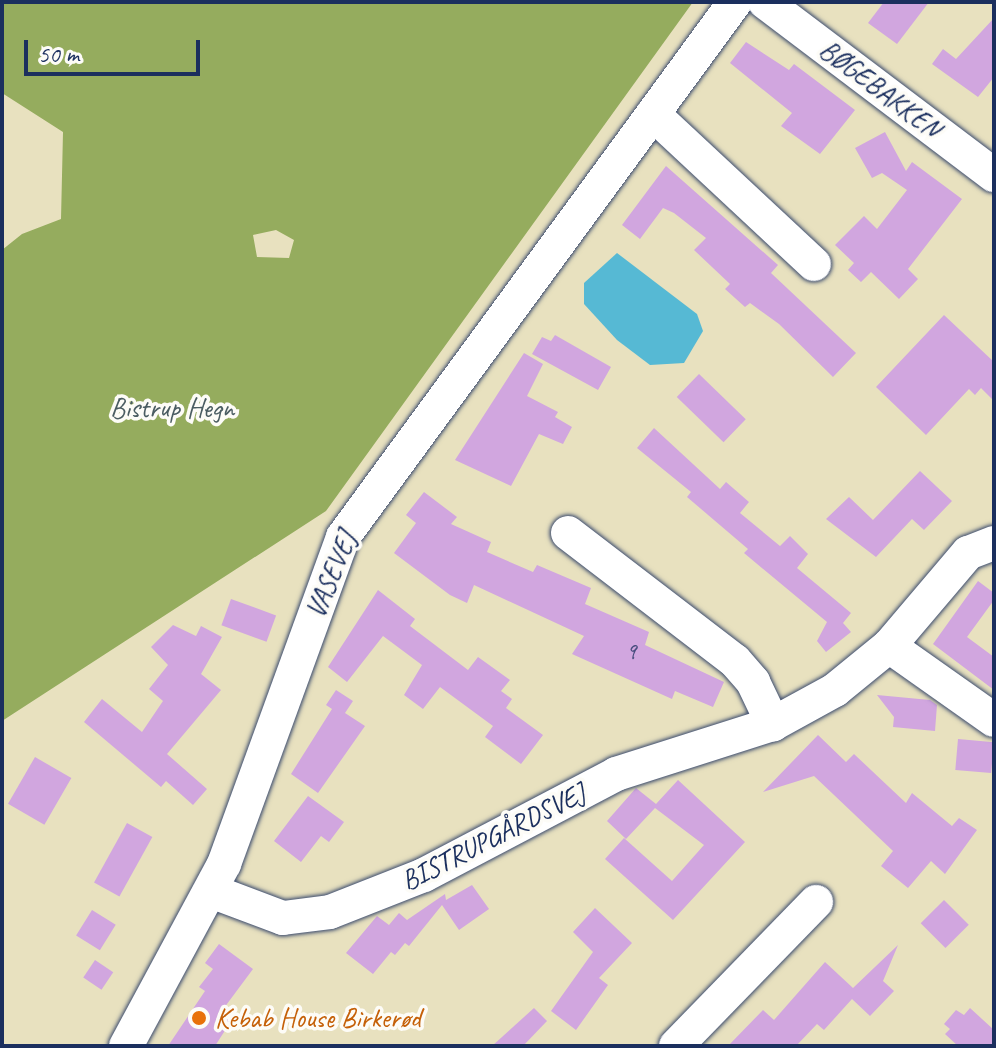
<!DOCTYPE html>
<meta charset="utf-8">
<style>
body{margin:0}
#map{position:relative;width:996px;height:1048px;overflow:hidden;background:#e8e1bf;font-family:Caveat,sans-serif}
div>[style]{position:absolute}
.forest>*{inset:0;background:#95ac5e}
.water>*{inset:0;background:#56b9d4}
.building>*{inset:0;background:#d1a6df;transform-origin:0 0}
.roads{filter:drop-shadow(0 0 2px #3a4a6d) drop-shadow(0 0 2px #3a4a6d)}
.minor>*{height:34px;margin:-17px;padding:0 17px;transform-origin:17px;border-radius:17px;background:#fff}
.dots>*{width:22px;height:22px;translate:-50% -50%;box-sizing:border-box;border:4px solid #fdfcf7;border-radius:50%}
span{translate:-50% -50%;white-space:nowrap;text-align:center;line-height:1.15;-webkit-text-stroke:7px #fdfcf7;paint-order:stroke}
.number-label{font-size:24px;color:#484d7e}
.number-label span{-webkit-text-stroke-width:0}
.street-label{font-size:28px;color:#1b2f5e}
.park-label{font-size:28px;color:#4b5d62}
.food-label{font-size:28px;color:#c56008}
.left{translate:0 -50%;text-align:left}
.frame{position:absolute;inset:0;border:4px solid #1b2f5e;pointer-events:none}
.scale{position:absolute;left:24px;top:40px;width:176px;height:36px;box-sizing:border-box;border:4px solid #1b2f5e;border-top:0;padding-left:10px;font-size:24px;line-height:28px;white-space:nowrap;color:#1b2f5e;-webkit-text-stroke:6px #fdfcf7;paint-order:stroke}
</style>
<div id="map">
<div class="forest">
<div style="clip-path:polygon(evenodd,2px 2px,693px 2px,326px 511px,2px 721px,2px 250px,22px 234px,61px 219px,63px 132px,2px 93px,2px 2px,276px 230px,294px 240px,289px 258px,257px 257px,253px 235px,276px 230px)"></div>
</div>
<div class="water">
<div style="clip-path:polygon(617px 253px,697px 314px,703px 331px,684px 363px,650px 365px,617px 340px,584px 304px,584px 283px)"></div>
</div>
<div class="building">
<div style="clip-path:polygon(884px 2px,929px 2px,897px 44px,868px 23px)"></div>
<div style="clip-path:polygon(994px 18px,994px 77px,978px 97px,932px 64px,943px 49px,956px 59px)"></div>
<div style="clip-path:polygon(746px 42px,789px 70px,794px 64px,855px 110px,820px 154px,781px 126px,792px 113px,730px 63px)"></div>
<div style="clip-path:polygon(885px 132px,906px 171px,912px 162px,962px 199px,908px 269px,918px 279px,899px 299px,871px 272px,861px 282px,848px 270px,854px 263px,835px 245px,864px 216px,877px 229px,907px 190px,882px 173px,872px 178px,855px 148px)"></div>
<div style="clip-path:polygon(666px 166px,778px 265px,771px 273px,856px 353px,833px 377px,779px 324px,750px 303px,745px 307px,725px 289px,730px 284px,694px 250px,706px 238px,674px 213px,663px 208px,640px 239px,622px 225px)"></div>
<div style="clip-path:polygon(944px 315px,994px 362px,994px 401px,981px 388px,975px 395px,969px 389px,926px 435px,876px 387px)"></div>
<div style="clip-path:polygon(555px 335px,611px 367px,598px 390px,532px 354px,542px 337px,551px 341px)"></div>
<div style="clip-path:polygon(524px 353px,543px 364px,527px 396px,558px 412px,555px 417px,572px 427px,563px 444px,539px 434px,511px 486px,455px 460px)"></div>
<div style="left:699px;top:374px;width:65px;height:32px;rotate:44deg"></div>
<div style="clip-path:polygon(654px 428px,720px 489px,726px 482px,749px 502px,740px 513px,780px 546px,790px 536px,808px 554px,797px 568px,851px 613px,843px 623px,851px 632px,826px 652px,817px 641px,827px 622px,744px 553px,748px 549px,687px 497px,691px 492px,637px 448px)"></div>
<div style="clip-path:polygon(920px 471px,952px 501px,924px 530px,912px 519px,876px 557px,826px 519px,849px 497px,873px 520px)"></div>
<div style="clip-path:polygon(424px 492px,457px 517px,451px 524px,491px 542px,487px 552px,533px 572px,537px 565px,591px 588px,585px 604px,649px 632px,645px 645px,724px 682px,713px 707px,675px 691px,672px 699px,572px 654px,584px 636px,474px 585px,467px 603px,450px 595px,394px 553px,416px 523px,406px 515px)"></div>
<div style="clip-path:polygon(978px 581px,994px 593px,994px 600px,967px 637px,994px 657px,994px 690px,933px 644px)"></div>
<div style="clip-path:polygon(378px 590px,415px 619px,410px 626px,468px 670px,478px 657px,510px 680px,501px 691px,512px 699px,506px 708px,543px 735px,521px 764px,485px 737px,493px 726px,440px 687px,423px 709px,404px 695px,422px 665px,383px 636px,347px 682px,328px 667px)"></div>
<div style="left:231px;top:599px;width:48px;height:28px;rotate:20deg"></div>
<div style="clip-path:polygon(173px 625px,196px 636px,201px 626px,222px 637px,201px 674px,221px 690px,167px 754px,207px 789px,193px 805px,166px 781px,161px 787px,84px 722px,102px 699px,142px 732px,163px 701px,149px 689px,168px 665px,151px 647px)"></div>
<div style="clip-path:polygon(336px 690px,353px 701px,345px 713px,365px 726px,318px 793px,291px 774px,332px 709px,326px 705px)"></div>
<div style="clip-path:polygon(877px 695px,930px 700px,937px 705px,935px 731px,893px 727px,894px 717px)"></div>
<div style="clip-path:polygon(818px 735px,846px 762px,854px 754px,906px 803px,912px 793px,952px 826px,959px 818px,977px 830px,945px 874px,931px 861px,908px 888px,881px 866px,893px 851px,814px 776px,763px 792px)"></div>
<div style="left:958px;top:739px;width:36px;height:31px;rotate:5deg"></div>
<div style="left:35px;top:757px;width:42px;height:54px;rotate:30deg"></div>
<div style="clip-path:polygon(678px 780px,745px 842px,673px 920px,605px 859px,624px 838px,672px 881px,704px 845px,655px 808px,626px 839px,607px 821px,636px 788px,656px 804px)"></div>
<div style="clip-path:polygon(308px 796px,344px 822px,329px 842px,321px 836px,301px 862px,274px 841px)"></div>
<div style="left:127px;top:823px;width:29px;height:68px;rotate:29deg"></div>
<div style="clip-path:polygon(472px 885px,489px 909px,459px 930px,442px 905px,409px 946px,405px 943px,395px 955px,391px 952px,373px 974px,346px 953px,377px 916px,389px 925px,399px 913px,407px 920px,445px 894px,446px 900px)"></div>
<div style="left:944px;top:900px;width:35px;height:33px;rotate:45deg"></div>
<div style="clip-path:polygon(595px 908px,632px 943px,599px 978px,608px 985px,576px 1030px,551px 1011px,593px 952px,573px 932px)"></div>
<div style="left:92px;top:910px;width:28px;height:30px;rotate:32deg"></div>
<div style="clip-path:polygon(219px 944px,253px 969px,224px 1008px,235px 1015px,215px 1046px,168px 1046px,205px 991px,199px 987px,213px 969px,205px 963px)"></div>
<div style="clip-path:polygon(898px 945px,883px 981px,894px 991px,870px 1016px,852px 999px,824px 1030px,817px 1024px,796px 1046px,728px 1046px,763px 1010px,774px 1020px,825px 962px,853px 988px)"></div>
<div style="left:95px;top:960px;width:22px;height:21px;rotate:34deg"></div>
<div style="clip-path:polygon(534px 1008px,547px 1021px,523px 1046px,492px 1046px)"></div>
<div style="clip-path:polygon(970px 1008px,994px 1030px,994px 1046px,958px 1046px,945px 1034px,950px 1029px,944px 1024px,956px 1010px,964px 1015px)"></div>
</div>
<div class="roads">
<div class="minor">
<div style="left:765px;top:2px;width:287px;rotate:37.1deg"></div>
<div style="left:653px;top:114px;width:220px;rotate:43deg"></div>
<div style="left:568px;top:533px;width:210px;rotate:37.5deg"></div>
<div style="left:735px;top:661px;width:28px;rotate:49deg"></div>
<div style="left:753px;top:682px;width:47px;rotate:64.5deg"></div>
<div style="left:889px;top:646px;width:128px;rotate:35.2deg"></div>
<div style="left:211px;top:891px;width:77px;rotate:20.6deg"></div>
<div style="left:283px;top:918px;width:47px;rotate:-7.3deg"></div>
<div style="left:330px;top:912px;width:101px;rotate:-21.5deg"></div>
<div style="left:424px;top:875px;width:217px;rotate:-27.7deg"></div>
<div style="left:616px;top:774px;width:165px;rotate:-17.7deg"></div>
<div style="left:773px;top:724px;width:71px;rotate:-28.7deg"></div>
<div style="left:835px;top:690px;width:70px;rotate:-39.2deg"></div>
<div style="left:889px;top:646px;width:122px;rotate:-49.7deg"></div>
<div style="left:968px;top:553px;width:28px;rotate:-21deg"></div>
<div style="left:126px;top:1046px;width:207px;rotate:-61.7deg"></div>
<div style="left:224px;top:864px;width:348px;rotate:-70deg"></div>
<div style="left:343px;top:537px;width:663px;rotate:-53.77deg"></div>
<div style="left:676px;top:1046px;width:201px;rotate:-45.8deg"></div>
</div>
</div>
<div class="dots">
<div style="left:199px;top:1018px;background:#e8710a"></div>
</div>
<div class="number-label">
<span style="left:631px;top:652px">9</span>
</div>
<div class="street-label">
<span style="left:880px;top:89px;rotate:37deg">BØGEBAKKEN</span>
<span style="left:331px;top:575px;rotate:-67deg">VASEVEJ</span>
<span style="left:493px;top:837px;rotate:-27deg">BISTRUPGÅRDSVEJ</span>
</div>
<div class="park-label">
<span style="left:172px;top:408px">Bistrup Hegn</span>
</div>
<div class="food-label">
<span class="left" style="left:215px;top:1018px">Kebab House Birkerød</span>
</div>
<div class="frame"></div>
<div class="scale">50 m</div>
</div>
